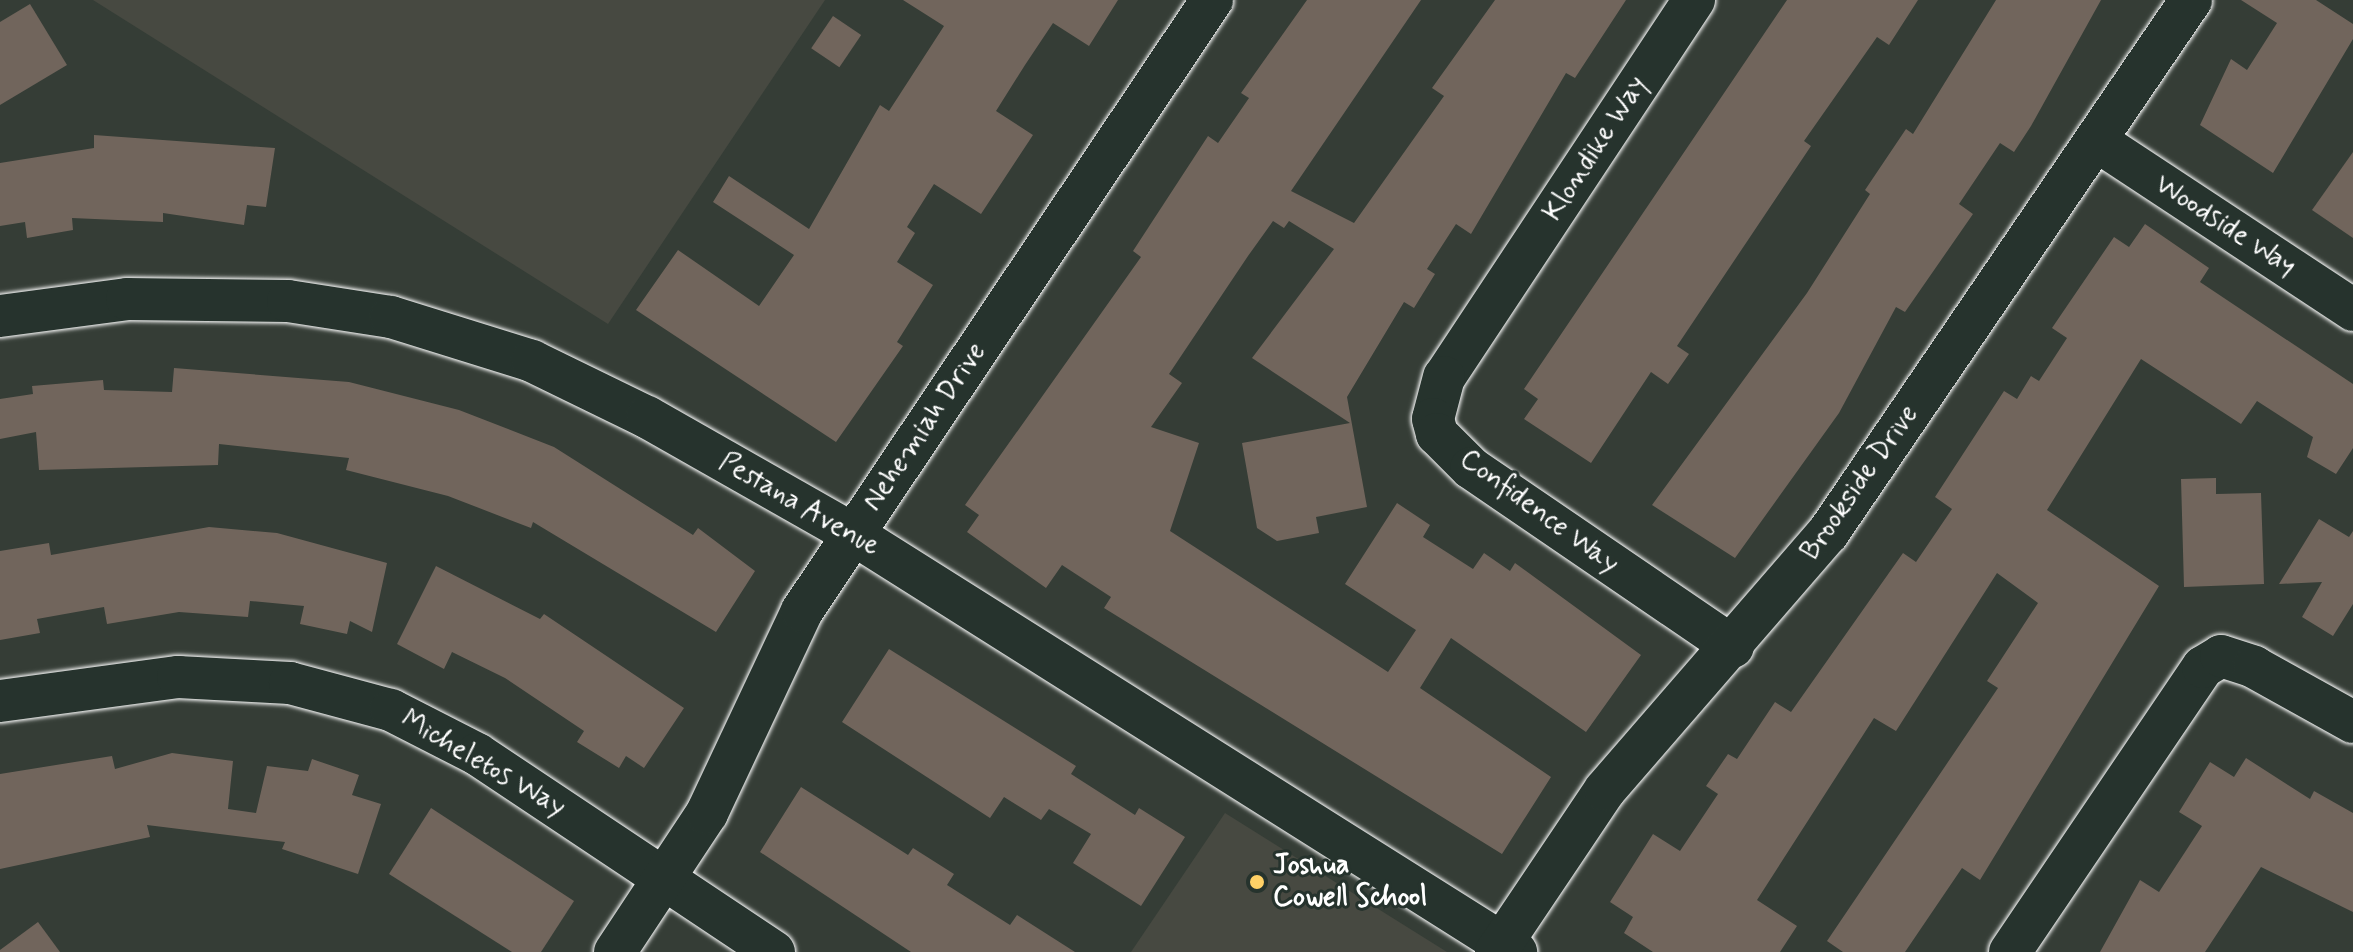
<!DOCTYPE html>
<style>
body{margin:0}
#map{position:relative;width:2353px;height:952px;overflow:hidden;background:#353d36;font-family:Mynerve,sans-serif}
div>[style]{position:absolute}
.built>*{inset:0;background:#474941}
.building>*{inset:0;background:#71655c;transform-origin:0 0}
.roads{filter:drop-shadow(0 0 2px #fff) drop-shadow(0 0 2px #fff)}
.minor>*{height:42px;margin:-21px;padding:0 21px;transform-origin:21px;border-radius:21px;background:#26332d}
.dots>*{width:22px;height:22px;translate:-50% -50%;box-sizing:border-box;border:4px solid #26332d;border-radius:50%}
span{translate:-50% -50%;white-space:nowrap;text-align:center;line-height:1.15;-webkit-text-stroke:6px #26332d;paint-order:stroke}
.street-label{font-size:28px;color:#fff}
.poi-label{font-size:28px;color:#fff;font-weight:700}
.left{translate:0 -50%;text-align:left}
</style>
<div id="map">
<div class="built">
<div style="clip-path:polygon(93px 0,825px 0,608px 324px)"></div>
<div style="clip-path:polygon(1225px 813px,1447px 952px,1131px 952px)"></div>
</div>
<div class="building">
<div style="clip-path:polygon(903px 0,1118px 0,1089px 46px,1053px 23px,1025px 65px,996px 111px,1033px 135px,981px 214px,934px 184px,907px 227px,915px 233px,897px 262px,933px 285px,897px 342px,903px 346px,836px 442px,636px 310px,678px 250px,759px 306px,794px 255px,713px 202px,729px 176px,809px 229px,880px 105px,889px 111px,944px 26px)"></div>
<div style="clip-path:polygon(1307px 0,1421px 0,1291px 191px,1354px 223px,1444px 96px,1432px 88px,1495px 0,1626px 0,1575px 78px,1566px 73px,1471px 234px,1456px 224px,1427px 269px,1435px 274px,1414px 308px,1404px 302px,1347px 397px,1367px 507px,1316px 517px,1319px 533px,1277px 541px,1257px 528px,1242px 443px,1350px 423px,1252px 358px,1334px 249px,1289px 221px,1284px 228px,1273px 221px,1248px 256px,1169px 374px,1182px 383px,1151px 427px,1199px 443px,1170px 531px,1388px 672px,1416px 630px,1345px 584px,1397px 503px,1430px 525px,1423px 537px,1473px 569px,1484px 553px,1510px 571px,1515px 563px,1641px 655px,1586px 732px,1451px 638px,1420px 688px,1551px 777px,1502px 854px,1104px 608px,1111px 597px,1062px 565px,1046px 588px,967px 532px,979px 515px,965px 505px,1141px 257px,1133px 251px,1208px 136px,1218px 143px,1249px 98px,1241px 93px)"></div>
<div style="clip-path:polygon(1787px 0,1918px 0,1889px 45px,1877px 37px,1804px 141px,1811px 146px,1677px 346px,1689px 354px,1668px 384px,1651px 372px,1591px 463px,1524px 419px,1538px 399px,1524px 389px)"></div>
<div style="clip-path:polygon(1996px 0,2101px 0,2031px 126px,2014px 152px,2000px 143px,1959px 204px,1973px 214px,1905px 312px,1896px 307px,1839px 413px,1735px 558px,1652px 505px,1807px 293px,1870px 194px,1865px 190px,1906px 129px,1913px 134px)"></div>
<div style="clip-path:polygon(2241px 0,2316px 0,2353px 24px,2353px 39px,2273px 173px,2200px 125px,2231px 59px,2247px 70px,2277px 23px)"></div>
<div style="clip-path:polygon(30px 4px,67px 65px,0 105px,0 22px)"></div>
<div style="left:833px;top:16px;width:34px;height:39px;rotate:34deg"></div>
<div style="clip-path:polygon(94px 135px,275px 148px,266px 207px,247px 205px,244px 225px,163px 213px,163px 222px,72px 218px,73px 230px,27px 238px,25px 222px,0 226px,0 163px,94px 148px)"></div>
<div style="clip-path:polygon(2353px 152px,2353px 238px,2312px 210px)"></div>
<div style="clip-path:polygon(2145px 224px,2209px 268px,2200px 282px,2353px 384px,2353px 448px,2336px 474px,2307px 457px,2313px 437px,2257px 401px,2241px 424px,2141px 359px,2047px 510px,2159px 586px,1980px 880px,1962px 868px,1905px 952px,1843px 952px,1827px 941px,1998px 688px,1987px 681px,2038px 603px,1997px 573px,1896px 731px,1874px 718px,1757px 900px,1797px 926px,1780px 952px,1653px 952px,1624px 933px,1633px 917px,1610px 902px,1653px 834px,1680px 851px,1718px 794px,1706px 786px,1728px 754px,1737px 759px,1775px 702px,1791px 712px,1903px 553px,1916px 562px,1952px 509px,1935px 497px,2004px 391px,2017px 399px,2031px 376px,2039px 381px,2067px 338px,2052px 328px,2069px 303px,2114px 237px,2129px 247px)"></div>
<div style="clip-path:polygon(174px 368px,349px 382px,459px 410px,554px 447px,693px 535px,698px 528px,755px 571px,716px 632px,533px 522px,531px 528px,448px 496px,346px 470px,349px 458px,219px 444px,218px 465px,39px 470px,36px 432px,0 439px,0 399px,33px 394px,32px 386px,103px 380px,104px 390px,172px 392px)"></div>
<div style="clip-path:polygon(2216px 478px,2216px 494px,2261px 493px,2264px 584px,2184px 587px,2181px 479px)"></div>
<div style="clip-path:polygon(2319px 519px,2349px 537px,2353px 531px,2353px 604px,2333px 636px,2302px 617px,2322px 582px,2279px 584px)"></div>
<div style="clip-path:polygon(209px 527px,277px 533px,387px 563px,372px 632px,350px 621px,347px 634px,300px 624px,304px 606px,250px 601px,248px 617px,179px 612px,107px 624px,104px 607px,37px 619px,40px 633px,0 640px,0 551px,49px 543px,51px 555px)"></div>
<div style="clip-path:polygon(436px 566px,540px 619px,544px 614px,684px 708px,644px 768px,626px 756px,619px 768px,577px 742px,584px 731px,505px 678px,452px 652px,444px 669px,397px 644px)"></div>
<div style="clip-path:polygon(889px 649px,1076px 766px,1071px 774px,1135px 815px,1139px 808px,1185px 837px,1141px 906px,1073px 863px,1091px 834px,1049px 809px,1041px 820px,1004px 797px,990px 818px,842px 722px)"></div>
<div style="clip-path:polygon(172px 753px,233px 761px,228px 809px,256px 813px,267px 766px,308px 771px,312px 759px,359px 775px,352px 795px,381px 804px,358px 874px,282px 849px,285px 842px,147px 825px,150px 837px,0 869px,0 774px,112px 756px,115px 769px)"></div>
<div style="clip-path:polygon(2246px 758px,2310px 799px,2314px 791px,2353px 813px,2353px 912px,2261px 867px,2205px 952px,2100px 952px,2140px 880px,2159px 892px,2202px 826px,2179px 812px,2210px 762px,2234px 777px)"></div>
<div style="clip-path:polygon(801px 787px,908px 855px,913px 848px,954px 874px,947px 885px,1010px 925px,1017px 915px,1075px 952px,911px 952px,760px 852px)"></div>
<div style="clip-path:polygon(431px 808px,574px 901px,541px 952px,512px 952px,389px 874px)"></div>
<div style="clip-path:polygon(38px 922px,60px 952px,0 952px,0 950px)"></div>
</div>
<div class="roads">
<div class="minor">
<div style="left:1694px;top:0;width:452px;rotate:123.5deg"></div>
<div style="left:1444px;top:377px;width:43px;rotate:104.7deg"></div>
<div style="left:1433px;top:419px;width:16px;rotate:75deg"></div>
<div style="left:1437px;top:434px;width:48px;rotate:45deg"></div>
<div style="left:1471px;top:468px;width:317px;rotate:34.3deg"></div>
<div style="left:2097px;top:141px;width:307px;rotate:33.4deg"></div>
<div style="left:0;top:316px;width:128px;rotate:-7.6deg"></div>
<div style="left:127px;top:299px;width:161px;rotate:0.7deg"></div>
<div style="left:288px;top:301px;width:104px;rotate:8.8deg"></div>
<div style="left:391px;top:317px;width:148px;rotate:17.3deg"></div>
<div style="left:532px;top:361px;width:128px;rotate:26deg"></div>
<div style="left:647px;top:417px;width:237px;rotate:29.6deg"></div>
<div style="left:853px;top:534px;width:784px;rotate:32.23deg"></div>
<div style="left:0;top:701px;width:180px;rotate:-7.7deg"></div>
<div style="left:178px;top:677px;width:112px;rotate:3.1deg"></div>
<div style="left:290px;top:683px;width:105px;rotate:15deg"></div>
<div style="left:391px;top:710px;width:97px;rotate:27.1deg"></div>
<div style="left:477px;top:754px;width:357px;rotate:33.7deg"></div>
<div style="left:615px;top:952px;width:167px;rotate:-56.5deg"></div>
<div style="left:707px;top:813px;width:223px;rotate:-64.8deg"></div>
<div style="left:802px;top:611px;width:736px;rotate:-56.14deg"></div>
<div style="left:1496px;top:952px;width:195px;rotate:-56.1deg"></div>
<div style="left:1605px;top:790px;width:340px;rotate:-49.1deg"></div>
<div style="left:1828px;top:533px;width:645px;rotate:-55.74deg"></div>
<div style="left:2010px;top:952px;width:344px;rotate:-55.9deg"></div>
<div style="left:2203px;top:667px;width:21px;rotate:-31deg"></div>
<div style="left:2221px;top:656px;width:35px;rotate:18deg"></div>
<div style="left:2254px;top:667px;width:113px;rotate:29.1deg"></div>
</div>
</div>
<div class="dots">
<div style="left:1257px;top:882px;background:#ffd166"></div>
</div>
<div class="street-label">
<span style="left:1596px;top:149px;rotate:-57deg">Klondike Way</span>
<span style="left:2225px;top:226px;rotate:33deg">Woodside Way</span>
<span style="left:925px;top:427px;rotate:-56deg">Nehemiah Drive</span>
<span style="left:1860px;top:483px;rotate:-55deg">Brookside Drive</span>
<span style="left:799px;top:505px;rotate:30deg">Pestana Avenue</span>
<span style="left:1539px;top:512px;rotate:36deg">Confidence Way</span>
<span style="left:483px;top:764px;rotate:30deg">Micheletos Way</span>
</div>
<div class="poi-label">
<span class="left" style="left:1273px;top:882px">Joshua<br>Cowell School</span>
</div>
</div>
